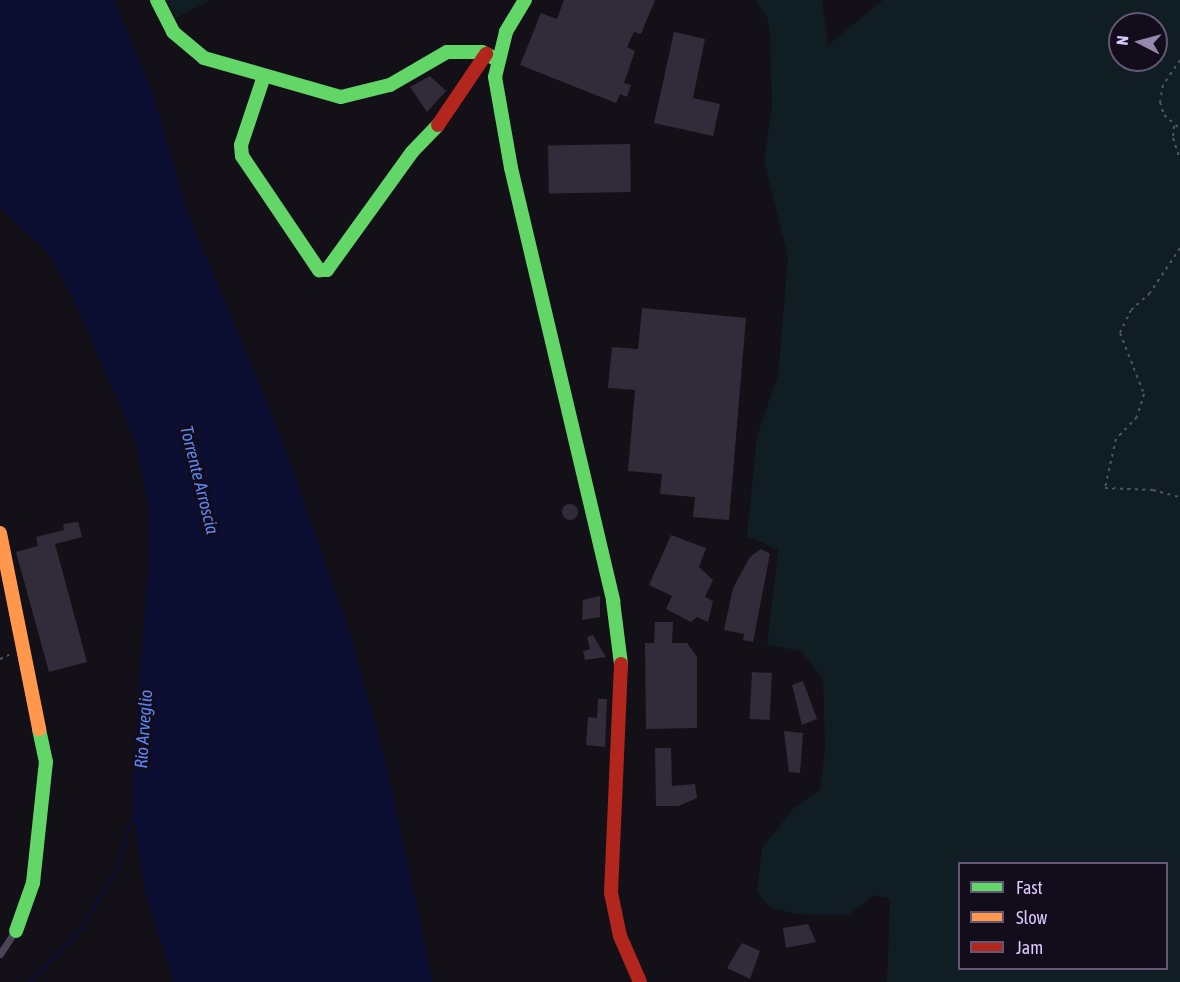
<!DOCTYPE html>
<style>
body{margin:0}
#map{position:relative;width:1180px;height:982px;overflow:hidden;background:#131018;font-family:"Asap Condensed",sans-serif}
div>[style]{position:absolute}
.green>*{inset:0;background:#101d22}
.water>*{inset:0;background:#0c0f32}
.stream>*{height:3px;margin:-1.5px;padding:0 1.5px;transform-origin:1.5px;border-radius:1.5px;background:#0c0f32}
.building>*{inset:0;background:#322c3a;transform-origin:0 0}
.round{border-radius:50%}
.path>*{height:2px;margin-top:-1px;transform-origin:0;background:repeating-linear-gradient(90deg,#4e5664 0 3px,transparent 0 7.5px)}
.lane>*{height:7px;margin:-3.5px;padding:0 3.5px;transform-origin:3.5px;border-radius:3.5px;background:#494458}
.fast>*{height:14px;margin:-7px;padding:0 7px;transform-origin:7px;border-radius:7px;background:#63d668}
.slow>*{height:14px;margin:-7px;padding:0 7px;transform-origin:7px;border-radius:7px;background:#ff974d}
.jam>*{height:14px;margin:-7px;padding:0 7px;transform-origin:7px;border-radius:7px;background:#b3261e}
span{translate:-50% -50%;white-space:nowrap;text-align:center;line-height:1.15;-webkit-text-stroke:6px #120c1b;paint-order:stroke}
.water-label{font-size:18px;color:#5c87f6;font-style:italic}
.legend{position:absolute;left:958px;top:862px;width:210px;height:108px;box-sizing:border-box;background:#120c1b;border:2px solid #625775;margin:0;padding:8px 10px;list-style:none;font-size:18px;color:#dbc8fc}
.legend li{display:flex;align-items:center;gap:12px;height:30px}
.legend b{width:30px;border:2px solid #625775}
.north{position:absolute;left:1108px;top:12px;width:60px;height:60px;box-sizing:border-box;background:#120c1b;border:2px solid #625775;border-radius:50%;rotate:276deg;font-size:16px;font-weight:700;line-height:24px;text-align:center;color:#dbc8fc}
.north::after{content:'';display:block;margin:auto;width:21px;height:27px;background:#9588ac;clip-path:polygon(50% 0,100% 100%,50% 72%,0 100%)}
</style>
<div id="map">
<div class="green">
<div style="clip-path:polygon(167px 0,211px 0,176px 18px)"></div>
<div style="clip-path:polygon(evenodd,755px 0,822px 0,828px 45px,883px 0,1180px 0,1180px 982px,887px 982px,890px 899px,874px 895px,849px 915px,796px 914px,769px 907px,757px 892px,762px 848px,794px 808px,820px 790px,825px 749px,823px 679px,801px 651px,767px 645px,778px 550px,747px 536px,757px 436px,778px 375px,788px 257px,764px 162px,772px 105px,770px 32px,767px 17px,755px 0,1120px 24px,1156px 24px,1156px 60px,1120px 60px,1120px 24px,755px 0,960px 864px,1166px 864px,1166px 968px,960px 968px,960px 864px)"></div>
</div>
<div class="water">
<div style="clip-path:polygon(0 0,114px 0,152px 90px,187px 210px,281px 436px,352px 639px,389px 775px,433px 982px,174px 982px,145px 893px,131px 798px,148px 567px,148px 506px,136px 444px,78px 309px,50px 255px,0 208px)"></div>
</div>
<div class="stream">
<div style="left:29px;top:982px;width:71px;rotate:-45.6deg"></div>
<div style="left:79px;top:931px;width:71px;rotate:-58.8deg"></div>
<div style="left:116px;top:870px;width:63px;rotate:-73.3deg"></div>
</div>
<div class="building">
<div style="clip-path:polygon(564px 0,655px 0,641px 34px,634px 32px,627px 47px,635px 51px,624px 83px,631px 85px,627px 97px,620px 94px,616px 103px,520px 65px,541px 13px,557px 19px)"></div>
<div style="clip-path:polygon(674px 32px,705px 39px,693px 98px,720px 104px,713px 136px,654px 123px)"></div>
<div style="clip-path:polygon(430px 76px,446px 91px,427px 112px,410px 87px)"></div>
<div style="left:630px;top:144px;width:48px;height:82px;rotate:89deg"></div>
<div style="clip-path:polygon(642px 308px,746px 318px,729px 520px,693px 517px,695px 497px,660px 494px,662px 474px,628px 471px,635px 390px,608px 388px,612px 347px,638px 349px)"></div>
<div class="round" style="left:562px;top:504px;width:16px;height:16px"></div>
<div style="clip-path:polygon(78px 522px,82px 537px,55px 544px,87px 662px,49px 672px,16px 552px,38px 546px,36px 537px,64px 530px,63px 524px)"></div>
<div style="clip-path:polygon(671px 535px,706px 548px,699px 567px,713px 580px,705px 597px,713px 601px,708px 622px,697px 617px,691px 622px,666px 609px,672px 596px,649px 585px)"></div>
<div style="clip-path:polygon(761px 549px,770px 554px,753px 642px,743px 640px,744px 634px,724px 630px,733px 588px,750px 557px)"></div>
<div style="clip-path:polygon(600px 596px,600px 617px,582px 620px,583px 600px)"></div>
<div style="clip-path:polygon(655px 622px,673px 622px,672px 643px,687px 643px,697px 657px,697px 728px,646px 729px,645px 643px,654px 643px)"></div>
<div style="clip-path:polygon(593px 635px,606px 657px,585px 660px,583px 651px,590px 649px,587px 637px)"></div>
<div style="left:752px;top:672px;width:20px;height:47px;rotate:3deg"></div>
<div style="clip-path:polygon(803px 681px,817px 719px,802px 725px,792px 685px)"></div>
<div style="clip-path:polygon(598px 699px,607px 699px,605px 747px,586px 745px,588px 717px,597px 718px)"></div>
<div style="clip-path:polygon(784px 731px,803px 733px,800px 773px,789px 772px)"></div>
<div style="clip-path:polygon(655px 748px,671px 748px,672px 786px,695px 784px,697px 798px,678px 806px,656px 806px)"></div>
<div style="clip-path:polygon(808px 924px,816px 942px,786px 948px,783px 928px)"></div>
<div style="clip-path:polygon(742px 943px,760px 951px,750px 979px,727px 968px)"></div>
</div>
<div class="path">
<div style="left:1180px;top:60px;width:30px;rotate:124deg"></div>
<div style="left:1163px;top:85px;width:17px;rotate:100deg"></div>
<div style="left:1160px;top:102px;width:14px;rotate:73deg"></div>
<div style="left:1164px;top:115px;width:21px;rotate:41deg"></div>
<div style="left:1174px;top:126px;width:12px;rotate:95deg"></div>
<div style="left:1173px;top:138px;width:22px;rotate:72deg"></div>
<div style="left:1180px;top:248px;width:54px;rotate:123.7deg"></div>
<div style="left:1150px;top:293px;width:25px;rotate:138deg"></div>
<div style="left:1131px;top:310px;width:25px;rotate:116deg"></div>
<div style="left:1120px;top:333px;width:66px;rotate:68.5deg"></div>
<div style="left:1144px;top:394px;width:24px;rotate:107deg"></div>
<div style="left:1137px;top:417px;width:30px;rotate:134deg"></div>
<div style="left:1116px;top:439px;width:50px;rotate:102.7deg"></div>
<div style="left:1105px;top:488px;width:48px;rotate:2.4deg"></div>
<div style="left:1153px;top:490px;width:28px;rotate:15deg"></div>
<div style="left:0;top:659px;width:10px;rotate:-24deg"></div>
</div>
<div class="lane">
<div style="left:0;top:954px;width:27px;rotate:-57deg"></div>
</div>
<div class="fast">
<div style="left:157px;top:0;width:36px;rotate:63deg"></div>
<div style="left:173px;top:32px;width:40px;rotate:40deg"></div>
<div style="left:204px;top:58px;width:142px;rotate:15.9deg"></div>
<div style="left:341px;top:97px;width:50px;rotate:-13.8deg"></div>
<div style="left:390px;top:85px;width:66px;rotate:-30.1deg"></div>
<div style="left:447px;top:52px;width:35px"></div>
<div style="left:482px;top:52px;width:16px;rotate:27deg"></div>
<div style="left:525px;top:0;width:37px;rotate:121deg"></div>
<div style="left:506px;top:32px;width:46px;rotate:103.7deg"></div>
<div style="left:495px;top:77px;width:92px;rotate:80deg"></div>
<div style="left:511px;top:168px;width:445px;rotate:76.7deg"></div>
<div style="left:613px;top:601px;width:64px;rotate:82.8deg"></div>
<div style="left:264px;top:76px;width:73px;rotate:108.4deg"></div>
<div style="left:241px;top:145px;width:11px;rotate:85deg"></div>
<div style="left:242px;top:156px;width:138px;rotate:56deg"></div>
<div style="left:319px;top:270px;width:8px"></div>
<div style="left:327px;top:270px;width:145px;rotate:-54.2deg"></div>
<div style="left:412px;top:152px;width:37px;rotate:-46deg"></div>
<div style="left:16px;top:931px;width:51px;rotate:-70.5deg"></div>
<div style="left:33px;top:883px;width:122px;rotate:-83.9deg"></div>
<div style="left:46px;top:762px;width:34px;rotate:-102deg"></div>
</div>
<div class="slow">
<div style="left:0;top:533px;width:200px;rotate:78.7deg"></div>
</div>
<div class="jam">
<div style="left:438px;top:125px;width:86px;rotate:-55.9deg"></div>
<div style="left:621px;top:664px;width:229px;rotate:92.5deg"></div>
<div style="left:611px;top:893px;width:44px;rotate:78.2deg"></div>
<div style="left:620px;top:936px;width:50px;rotate:66.5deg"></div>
</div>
<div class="water-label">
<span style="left:199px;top:480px;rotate:76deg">Torrente Arroscia</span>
<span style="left:144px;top:729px;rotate:-86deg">Rio Arveglio</span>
</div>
<ul class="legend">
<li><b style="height:8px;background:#63d668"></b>Fast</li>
<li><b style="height:8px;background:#ff974d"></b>Slow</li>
<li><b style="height:8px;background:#b3261e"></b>Jam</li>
</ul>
<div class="north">N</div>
</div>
